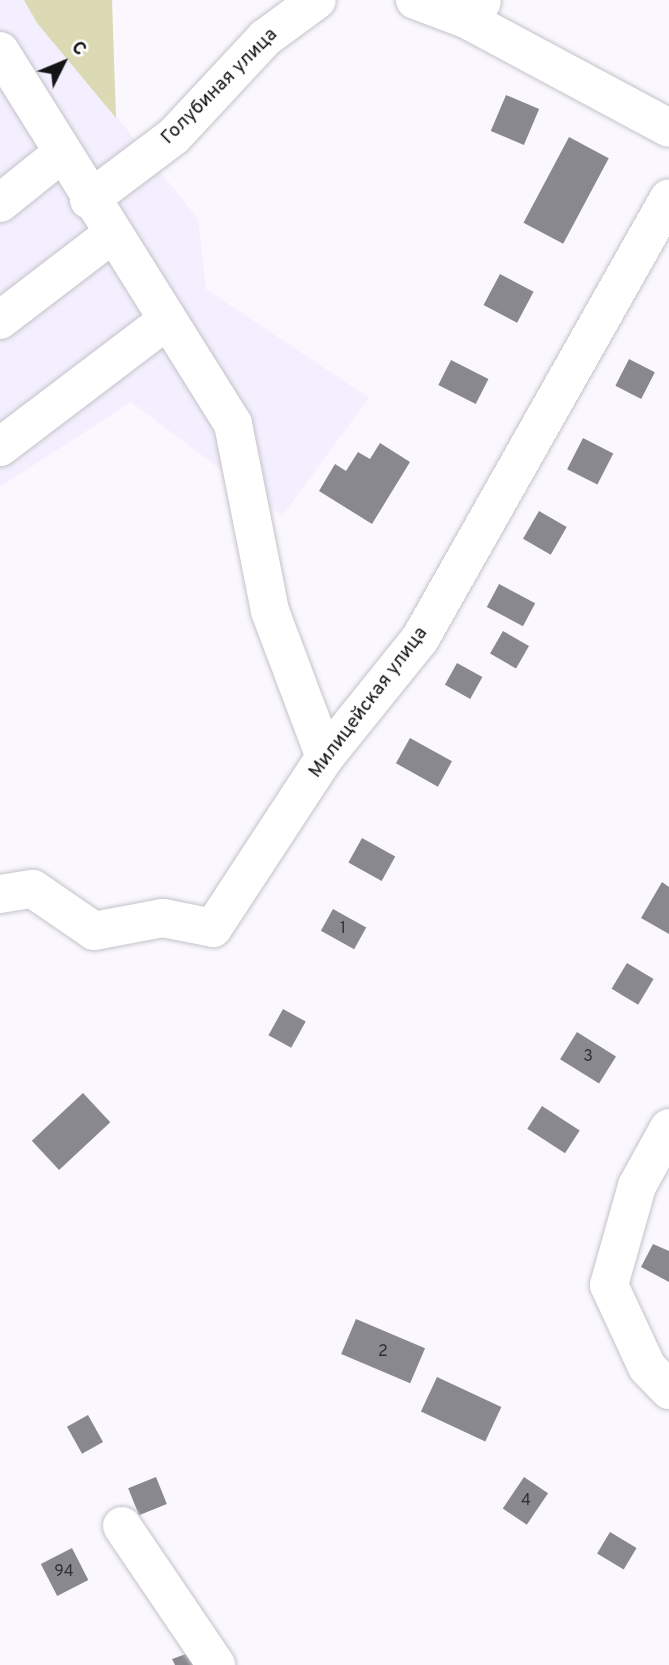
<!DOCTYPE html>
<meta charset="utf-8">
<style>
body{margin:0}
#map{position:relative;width:669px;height:1665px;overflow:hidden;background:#faf8fe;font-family:Overpass,sans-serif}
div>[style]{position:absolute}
.built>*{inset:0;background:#f3effe}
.green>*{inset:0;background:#dcdab4}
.building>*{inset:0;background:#8a888f;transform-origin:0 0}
.roads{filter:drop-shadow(0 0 2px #c4c2c9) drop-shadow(0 0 2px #c4c2c9)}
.minor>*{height:38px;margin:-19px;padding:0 19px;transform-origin:19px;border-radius:19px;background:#fff}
span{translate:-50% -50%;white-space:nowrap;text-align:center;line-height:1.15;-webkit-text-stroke:6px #fff;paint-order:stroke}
.number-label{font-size:16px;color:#323034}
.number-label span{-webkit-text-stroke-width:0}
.street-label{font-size:19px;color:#141316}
.north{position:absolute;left:28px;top:28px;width:70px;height:70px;-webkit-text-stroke:5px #fff;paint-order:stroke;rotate:47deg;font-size:19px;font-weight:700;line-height:28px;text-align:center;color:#141316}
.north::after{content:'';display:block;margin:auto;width:24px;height:32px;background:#141316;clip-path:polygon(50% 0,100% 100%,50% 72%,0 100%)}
</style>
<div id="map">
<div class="built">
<div style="clip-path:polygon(0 0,24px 0,198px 219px,206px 289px,369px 398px,282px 516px,131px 402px,0 487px)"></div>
</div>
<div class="green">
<div style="clip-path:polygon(24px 0,112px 0,116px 118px,37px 23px)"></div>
</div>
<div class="building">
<div style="left:506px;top:95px;width:36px;height:39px;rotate:23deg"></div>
<div style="left:569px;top:137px;width:45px;height:97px;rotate:28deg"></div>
<div style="left:500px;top:274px;width:38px;height:35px;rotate:28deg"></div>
<div style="left:629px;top:359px;width:29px;height:30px;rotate:27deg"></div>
<div style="left:451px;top:360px;width:42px;height:28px;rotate:27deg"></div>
<div style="left:583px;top:438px;width:34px;height:35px;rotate:27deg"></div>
<div style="clip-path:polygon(380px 443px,410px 462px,372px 524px,319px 491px,335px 464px,346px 471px,358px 452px,370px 459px)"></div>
<div style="left:539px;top:511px;width:32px;height:32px;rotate:30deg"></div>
<div style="left:499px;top:584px;width:41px;height:26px;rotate:28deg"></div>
<div style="left:503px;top:631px;width:30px;height:26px;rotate:30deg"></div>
<div style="left:457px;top:663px;width:29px;height:25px;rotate:29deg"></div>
<div style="left:410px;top:738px;width:48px;height:29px;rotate:29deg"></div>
<div style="left:362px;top:838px;width:38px;height:28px;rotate:29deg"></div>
<div style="clip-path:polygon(662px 882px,669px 887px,669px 934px,641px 918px)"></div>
<div style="left:333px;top:909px;width:38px;height:25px;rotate:29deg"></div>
<div style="left:627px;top:963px;width:31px;height:30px;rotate:31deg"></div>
<div style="left:283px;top:1009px;width:26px;height:30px;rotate:29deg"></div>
<div style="left:577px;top:1032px;width:46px;height:32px;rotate:32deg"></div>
<div style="left:83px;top:1093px;width:40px;height:70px;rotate:47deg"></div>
<div style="left:542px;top:1106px;width:45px;height:27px;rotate:33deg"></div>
<div style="clip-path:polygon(653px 1244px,669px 1251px,669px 1282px,641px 1267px)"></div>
<div style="left:356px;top:1319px;width:75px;height:38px;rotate:23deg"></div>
<div style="left:437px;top:1377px;width:71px;height:38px;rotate:25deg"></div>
<div style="left:88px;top:1415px;width:31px;height:24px;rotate:61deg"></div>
<div style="left:156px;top:1477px;width:29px;height:30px;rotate:68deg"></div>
<div style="left:524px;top:1477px;width:29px;height:38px;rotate:34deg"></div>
<div style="left:610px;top:1532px;width:31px;height:25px;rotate:31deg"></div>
<div style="left:72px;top:1548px;width:36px;height:35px;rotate:63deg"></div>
<div style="clip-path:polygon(200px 1649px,206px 1665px,175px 1665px,172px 1659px)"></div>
</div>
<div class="roads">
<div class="minor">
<div style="left:415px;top:0;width:54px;rotate:20.4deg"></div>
<div style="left:466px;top:19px;width:23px;rotate:-47deg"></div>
<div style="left:466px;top:19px;width:230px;rotate:28.2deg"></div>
<div style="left:0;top:51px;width:440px;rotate:58deg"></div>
<div style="left:233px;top:424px;width:191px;rotate:78.8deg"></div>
<div style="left:270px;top:611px;width:156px;rotate:69.4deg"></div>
<div style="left:89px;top:200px;width:106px;rotate:-37deg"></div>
<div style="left:174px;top:136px;width:134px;rotate:-47.1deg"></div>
<div style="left:265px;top:38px;width:64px;rotate:-36.2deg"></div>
<div style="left:0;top:203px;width:78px;rotate:-38.8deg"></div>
<div style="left:0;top:320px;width:140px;rotate:-37.4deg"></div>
<div style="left:0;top:447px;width:208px;rotate:-37.2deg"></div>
<div style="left:0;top:894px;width:33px;rotate:-9deg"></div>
<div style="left:33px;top:889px;width:74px;rotate:34.5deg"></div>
<div style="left:94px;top:931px;width:70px;rotate:-10.7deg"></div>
<div style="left:163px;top:918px;width:51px;rotate:11.3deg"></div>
<div style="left:213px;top:928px;width:204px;rotate:-56.8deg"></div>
<div style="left:325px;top:757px;width:151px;rotate:-51.2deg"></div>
<div style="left:420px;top:639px;width:506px;rotate:-60.55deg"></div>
<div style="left:669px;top:1128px;width:66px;rotate:118.9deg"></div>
<div style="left:637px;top:1186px;width:103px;rotate:105.8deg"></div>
<div style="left:609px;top:1285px;width:90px;rotate:65.1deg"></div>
<div style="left:647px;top:1367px;width:32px;rotate:46deg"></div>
<div style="left:122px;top:1526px;width:168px;rotate:55.9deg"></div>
</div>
</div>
<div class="number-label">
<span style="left:343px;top:929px">1</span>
<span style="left:588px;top:1057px">3</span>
<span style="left:383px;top:1352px">2</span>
<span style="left:526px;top:1501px">4</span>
<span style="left:64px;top:1572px">94</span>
</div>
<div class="street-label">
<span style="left:220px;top:87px;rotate:-45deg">Голубиная улица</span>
<span style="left:369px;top:703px;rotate:-53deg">Милицейская улица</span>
</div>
<div class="north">С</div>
</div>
